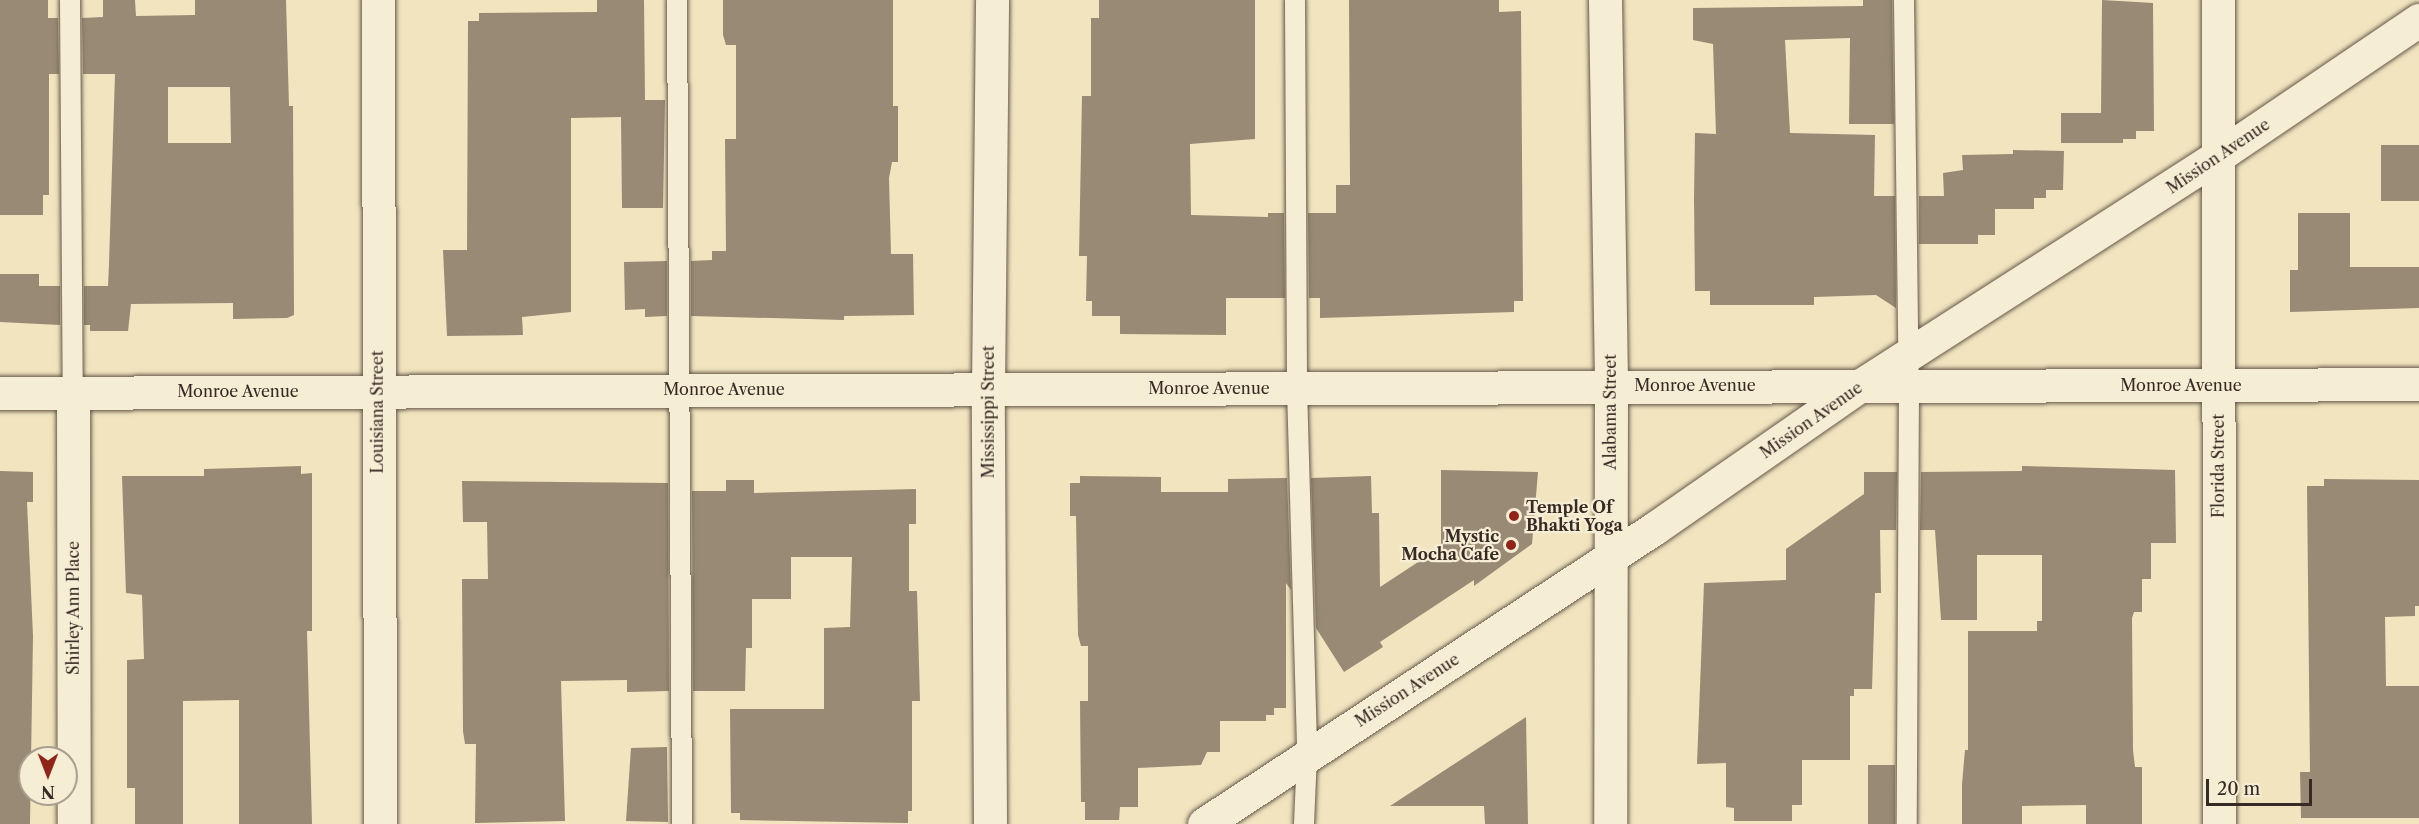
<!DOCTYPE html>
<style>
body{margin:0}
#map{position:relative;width:2419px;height:824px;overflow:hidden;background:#f1e4bf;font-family:"Libre Caslon Text",serif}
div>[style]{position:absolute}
.building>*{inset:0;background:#988a74;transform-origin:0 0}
.roads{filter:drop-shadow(0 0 2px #66584a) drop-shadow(0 0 2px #66584a)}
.service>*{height:20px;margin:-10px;padding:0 10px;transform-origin:10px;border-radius:10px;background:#f6edd5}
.minor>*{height:33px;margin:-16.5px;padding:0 16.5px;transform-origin:16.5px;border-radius:16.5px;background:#f6edd5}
.secondary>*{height:33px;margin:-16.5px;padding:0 16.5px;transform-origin:16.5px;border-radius:16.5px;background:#f6edd5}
.dots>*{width:16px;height:16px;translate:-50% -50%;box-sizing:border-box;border:3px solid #f6edd5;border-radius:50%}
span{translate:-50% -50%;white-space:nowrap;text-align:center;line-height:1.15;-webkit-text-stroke:4.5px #f6edd5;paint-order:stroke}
.street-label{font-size:16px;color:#372923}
.poi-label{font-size:16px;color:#372923;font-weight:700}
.left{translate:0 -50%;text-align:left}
.right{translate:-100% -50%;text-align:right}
.north{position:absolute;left:18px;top:746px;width:60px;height:60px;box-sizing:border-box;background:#f6edd5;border:2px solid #aa9f8e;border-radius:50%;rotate:180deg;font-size:16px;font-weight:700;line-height:24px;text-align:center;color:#372923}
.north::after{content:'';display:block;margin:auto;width:21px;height:27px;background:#8f2418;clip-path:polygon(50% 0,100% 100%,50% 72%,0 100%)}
.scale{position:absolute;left:2206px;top:779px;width:106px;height:27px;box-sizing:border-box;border:3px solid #372923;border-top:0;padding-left:8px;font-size:18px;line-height:21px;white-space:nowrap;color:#372923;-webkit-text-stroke:4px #f6edd5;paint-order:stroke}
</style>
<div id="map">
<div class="building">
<div style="clip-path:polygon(0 0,48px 0,48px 18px,58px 18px,59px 74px,49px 74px,49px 195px,43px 195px,43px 215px,0 215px)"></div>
<div style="clip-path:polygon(evenodd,103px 0,135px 0,136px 16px,195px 15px,195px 0,286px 0,289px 106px,293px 106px,294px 315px,287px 318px,233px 319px,233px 303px,131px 304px,128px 331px,90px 331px,90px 325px,84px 325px,84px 286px,108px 286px,109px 264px,115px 74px,83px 74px,82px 18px,103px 17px,103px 0,168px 87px,230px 87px,231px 143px,168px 143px,168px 87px)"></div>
<div style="clip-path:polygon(597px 0,644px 0,645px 100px,665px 100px,663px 208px,622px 208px,621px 117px,571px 118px,571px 312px,522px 317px,523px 335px,447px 336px,443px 250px,467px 250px,468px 21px,479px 21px,479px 13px,597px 12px)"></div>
<div style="clip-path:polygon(723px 0,893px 0,893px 106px,898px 106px,898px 162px,892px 162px,889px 178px,891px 254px,913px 254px,914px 315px,844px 316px,844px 320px,691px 316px,691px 261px,712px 260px,712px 251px,726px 251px,725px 139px,736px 139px,736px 45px,726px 45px,723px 35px)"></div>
<div style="clip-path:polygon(1099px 0,1255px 0,1255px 139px,1190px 144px,1191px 215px,1268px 217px,1268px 213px,1284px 213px,1285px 298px,1226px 298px,1226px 335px,1120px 334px,1120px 316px,1092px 316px,1092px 301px,1086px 301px,1087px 256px,1079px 256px,1082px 96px,1091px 96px,1091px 18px,1099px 18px)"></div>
<div style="clip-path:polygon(1349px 0,1499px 0,1499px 12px,1521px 11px,1523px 301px,1514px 301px,1514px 312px,1320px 318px,1320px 298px,1309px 298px,1308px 213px,1336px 213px,1336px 185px,1350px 185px)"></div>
<div style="clip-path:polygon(1863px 0,1892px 0,1894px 124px,1849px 124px,1850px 38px,1785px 40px,1790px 133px,1875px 135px,1874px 196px,1895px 196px,1896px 308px,1876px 295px,1814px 297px,1814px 305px,1710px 305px,1710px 291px,1695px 291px,1694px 198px,1695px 133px,1716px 134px,1713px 44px,1693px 40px,1693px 8px,1863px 6px)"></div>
<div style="clip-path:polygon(2102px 0,2153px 3px,2154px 131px,2136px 131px,2136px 139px,2123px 139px,2123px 143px,2061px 143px,2061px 113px,2101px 113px)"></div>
<div style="left:2381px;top:145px;width:38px;height:56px"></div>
<div style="clip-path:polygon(2013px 150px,2064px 151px,2063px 190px,2046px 190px,2046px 198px,2034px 198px,2034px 209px,1995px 209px,1995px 235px,1978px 235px,1978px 244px,1919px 244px,1919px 196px,1944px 196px,1943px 173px,1963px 170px,1962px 155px,2013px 154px)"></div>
<div style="clip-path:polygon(2298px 213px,2350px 213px,2350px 267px,2419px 267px,2419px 308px,2290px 312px,2290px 270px,2298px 270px)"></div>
<div style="clip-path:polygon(667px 261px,667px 316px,645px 317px,645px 309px,625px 310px,624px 262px)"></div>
<div style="clip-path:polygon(0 274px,39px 274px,39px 286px,60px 286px,60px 325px,0 322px)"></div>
<div style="clip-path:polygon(301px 466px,301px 474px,312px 473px,312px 631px,307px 631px,312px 824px,239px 824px,239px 700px,183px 701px,183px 824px,135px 824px,135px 788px,127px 788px,127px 660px,144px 659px,142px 595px,126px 593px,122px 476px,204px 476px,204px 469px)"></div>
<div style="clip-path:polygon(2022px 466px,2175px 470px,2176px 543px,2151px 543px,2151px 579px,2142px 579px,2142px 612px,2134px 612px,2132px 618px,2133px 750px,2135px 767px,2142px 767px,2142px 824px,2086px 824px,2086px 805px,2022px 806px,2022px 824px,1962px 824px,1962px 784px,1965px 750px,1968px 750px,1968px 631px,2037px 631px,2037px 621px,2042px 621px,2042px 555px,1977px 555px,1977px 620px,1941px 620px,1935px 530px,1920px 530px,1921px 472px,2022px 471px)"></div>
<div style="clip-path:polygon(1441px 470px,1538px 472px,1532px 544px,1474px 586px,1474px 580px,1380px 642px,1383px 647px,1344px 672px,1316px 628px,1311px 478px,1371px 476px,1372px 513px,1379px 513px,1380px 587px,1441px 547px)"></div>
<div style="clip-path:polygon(0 471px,33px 472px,33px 502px,27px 502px,33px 636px,30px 824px,0 824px)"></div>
<div style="clip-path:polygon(1864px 472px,1897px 472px,1896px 530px,1880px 530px,1881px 593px,1875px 593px,1872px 689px,1854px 689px,1854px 696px,1850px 696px,1850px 760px,1802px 760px,1802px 805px,1792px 805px,1792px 821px,1734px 821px,1734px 808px,1726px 807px,1726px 763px,1697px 764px,1704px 583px,1786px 580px,1786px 549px,1864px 494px)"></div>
<div style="clip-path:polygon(1080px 476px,1161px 477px,1161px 492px,1228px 492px,1228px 479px,1287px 478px,1291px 590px,1286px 583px,1286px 708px,1274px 708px,1274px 715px,1266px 715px,1266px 721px,1220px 721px,1220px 752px,1207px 752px,1201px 765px,1138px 768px,1138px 807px,1120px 807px,1119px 820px,1085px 820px,1085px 802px,1081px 802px,1080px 701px,1088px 701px,1088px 646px,1081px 646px,1078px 635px,1076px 516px,1070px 516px,1070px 483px,1080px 483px)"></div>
<div style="clip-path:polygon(2324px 479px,2419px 480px,2419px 606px,2415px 606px,2415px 616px,2385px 617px,2386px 686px,2419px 686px,2419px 818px,2301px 818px,2300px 772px,2310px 772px,2307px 486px,2324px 486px)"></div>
<div style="clip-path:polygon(726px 480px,754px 480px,754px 493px,916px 489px,916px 524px,909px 524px,909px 591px,917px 591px,920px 701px,912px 701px,912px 811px,908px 811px,908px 823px,740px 820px,740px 813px,731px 813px,730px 709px,824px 709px,824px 628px,850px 627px,852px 557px,791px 557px,791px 599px,752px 599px,752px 648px,746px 648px,745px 691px,693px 691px,692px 491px,726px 491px)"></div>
<div style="clip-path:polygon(462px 481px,668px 483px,669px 691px,627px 692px,627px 680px,561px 681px,565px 821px,475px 823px,476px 744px,465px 744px,463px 731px,462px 579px,488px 579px,487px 522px,463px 522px)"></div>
<div style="clip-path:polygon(1526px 717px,1528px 824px,1485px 824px,1484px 806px,1390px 806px)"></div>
<div style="clip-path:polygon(667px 747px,668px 822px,626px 821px,631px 748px)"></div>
<div style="left:1895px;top:765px;width:59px;height:27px;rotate:90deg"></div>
</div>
<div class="roads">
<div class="service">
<div style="left:70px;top:0;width:392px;rotate:89.6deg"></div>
<div style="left:677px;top:0;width:824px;rotate:89.65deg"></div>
<div style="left:1295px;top:0;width:388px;rotate:89.7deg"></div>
<div style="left:1297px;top:388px;width:367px;rotate:88.4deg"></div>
<div style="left:1307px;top:755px;width:69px;rotate:92.5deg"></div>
<div style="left:1904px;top:0;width:385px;rotate:89.3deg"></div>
<div style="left:1909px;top:385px;width:439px;rotate:90.3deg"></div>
</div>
<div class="minor">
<div style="left:378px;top:0;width:824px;rotate:89.86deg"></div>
<div style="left:1605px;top:0;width:385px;rotate:89.1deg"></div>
<div style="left:1611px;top:385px;width:439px;rotate:90.1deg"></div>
<div style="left:2218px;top:0;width:824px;rotate:89.93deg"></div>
<div style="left:73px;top:392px;width:432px;rotate:89.9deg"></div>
<div style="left:0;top:393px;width:2419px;rotate:-0.21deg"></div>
<div style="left:990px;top:824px;width:436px;rotate:-90.3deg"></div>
<div style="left:988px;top:388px;width:388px;rotate:-89.4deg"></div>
</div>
<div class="secondary">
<div style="left:1204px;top:824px;width:539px;rotate:-33.28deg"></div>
<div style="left:1655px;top:528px;width:251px;rotate:-34.8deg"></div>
<div style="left:1861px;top:385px;width:424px;rotate:-32.7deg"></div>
<div style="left:2218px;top:156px;width:243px;rotate:-34.1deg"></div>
</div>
</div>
<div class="dots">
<div style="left:1514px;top:516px;background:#8f2418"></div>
<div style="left:1511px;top:545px;background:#8f2418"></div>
</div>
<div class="street-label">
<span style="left:2218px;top:156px;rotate:-34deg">Mission Avenue</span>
<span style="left:1695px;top:385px">Monroe Avenue</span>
<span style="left:2181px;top:385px">Monroe Avenue</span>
<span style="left:1209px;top:388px">Monroe Avenue</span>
<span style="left:724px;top:389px">Monroe Avenue</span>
<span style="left:238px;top:391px">Monroe Avenue</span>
<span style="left:377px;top:412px;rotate:-90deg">Louisiana Street</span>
<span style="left:988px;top:412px;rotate:-90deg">Mississippi Street</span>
<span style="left:1610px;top:412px;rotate:-90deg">Alabama Street</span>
<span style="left:1811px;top:420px;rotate:-35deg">Mission Avenue</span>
<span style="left:2218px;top:466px;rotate:-90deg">Florida Street</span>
<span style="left:73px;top:608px;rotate:-90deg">Shirley Ann Place</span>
<span style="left:1407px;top:690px;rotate:-33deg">Mission Avenue</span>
</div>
<div class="poi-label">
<span class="left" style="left:1526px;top:516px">Temple Of<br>Bhakti Yoga</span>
<span class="right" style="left:1499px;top:545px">Mystic<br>Mocha Cafe</span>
</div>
<div class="north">N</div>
<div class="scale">20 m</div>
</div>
